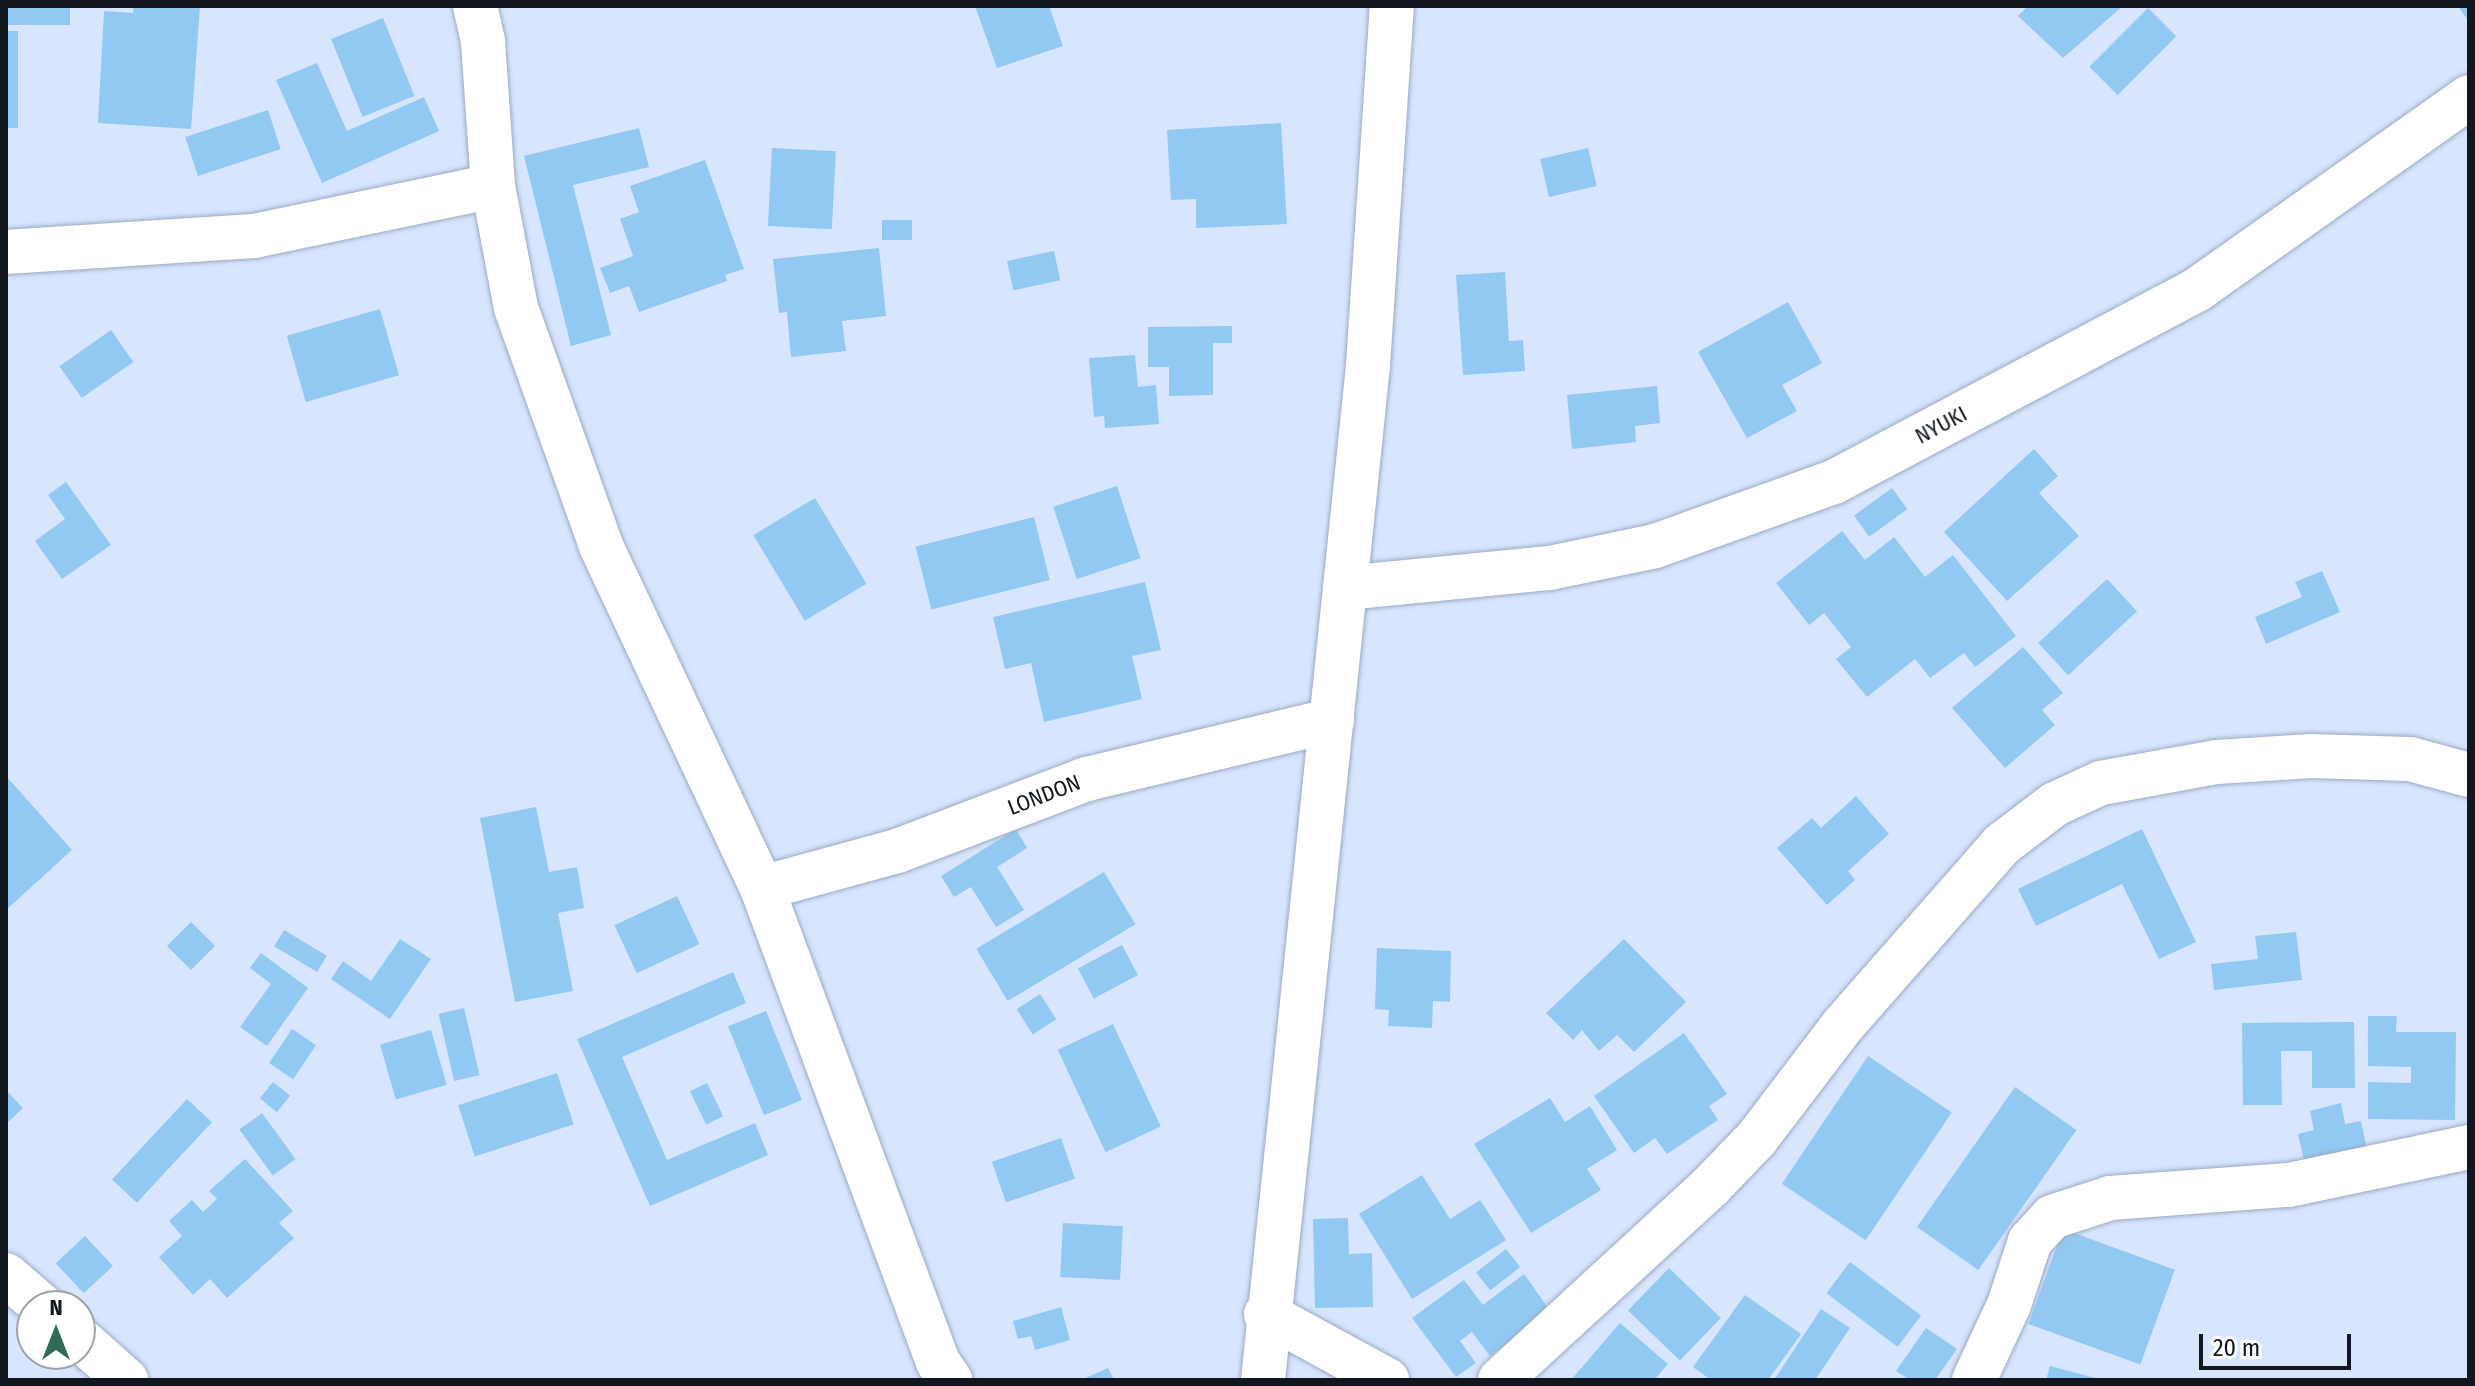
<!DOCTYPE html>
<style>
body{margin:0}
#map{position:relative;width:2475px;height:1386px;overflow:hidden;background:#d7e5fe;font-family:"Fira Sans Condensed",sans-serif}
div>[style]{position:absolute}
.building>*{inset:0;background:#92c9f3;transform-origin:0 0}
.roads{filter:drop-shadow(0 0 2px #9daac1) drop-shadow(0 0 2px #9daac1)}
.minor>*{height:44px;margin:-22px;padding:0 22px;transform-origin:22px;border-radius:22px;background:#fff}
span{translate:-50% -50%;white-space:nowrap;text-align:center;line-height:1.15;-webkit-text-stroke:7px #fff;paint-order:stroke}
.street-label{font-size:22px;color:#11161f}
.frame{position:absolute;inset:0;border:8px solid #11161f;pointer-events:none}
.north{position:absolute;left:16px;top:1290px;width:80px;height:80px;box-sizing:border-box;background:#fff;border:2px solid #a0a2a5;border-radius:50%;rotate:0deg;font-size:22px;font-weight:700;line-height:32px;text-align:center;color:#11161f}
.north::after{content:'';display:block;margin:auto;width:28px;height:36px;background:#306b55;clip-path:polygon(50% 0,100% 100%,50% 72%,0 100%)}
.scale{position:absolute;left:2199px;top:1334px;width:152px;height:36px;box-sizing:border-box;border:4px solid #11161f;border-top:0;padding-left:10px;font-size:24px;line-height:28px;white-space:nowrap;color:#11161f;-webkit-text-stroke:6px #fff;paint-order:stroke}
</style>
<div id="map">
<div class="building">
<div style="left:6px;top:6px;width:64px;height:19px"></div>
<div style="clip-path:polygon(134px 6px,200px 7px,191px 129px,98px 123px,104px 11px,133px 13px)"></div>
<div style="clip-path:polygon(975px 6px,1049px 6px,1063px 46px,997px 68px)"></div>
<div style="clip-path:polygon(2028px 6px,2123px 6px,2063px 58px,2018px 16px)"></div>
<div style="clip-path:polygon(2458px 6px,2469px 6px,2469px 17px,2467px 19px)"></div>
<div style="left:2148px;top:8px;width:40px;height:83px;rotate:45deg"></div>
<div style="left:383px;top:18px;width:84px;height:56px;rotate:68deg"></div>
<div style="left:6px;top:31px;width:12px;height:97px"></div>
<div style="clip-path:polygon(317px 63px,347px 131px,424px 97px,439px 131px,322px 183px,276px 80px)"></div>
<div style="left:268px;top:110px;width:41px;height:87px;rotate:72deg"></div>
<div style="clip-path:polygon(1281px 123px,1287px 224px,1196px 228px,1196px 199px,1171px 200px,1167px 130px)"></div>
<div style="clip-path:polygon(639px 128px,649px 167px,573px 185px,611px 335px,571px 346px,524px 156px)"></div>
<div style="left:772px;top:148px;width:64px;height:78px;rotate:3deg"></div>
<div style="left:1588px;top:148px;width:39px;height:49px;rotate:77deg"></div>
<div style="clip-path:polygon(705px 160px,744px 269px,725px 275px,727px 281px,639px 312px,629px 286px,610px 293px,600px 268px,633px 256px,620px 219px,639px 212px,630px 186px)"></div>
<div style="left:882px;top:220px;width:30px;height:20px"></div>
<div style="clip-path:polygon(879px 248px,886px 316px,842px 321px,846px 351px,791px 357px,787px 312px,779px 313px,773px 259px)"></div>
<div style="left:1054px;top:251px;width:30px;height:48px;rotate:78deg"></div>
<div style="clip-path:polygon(1505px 272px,1509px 341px,1523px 340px,1525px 371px,1463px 375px,1456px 275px)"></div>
<div style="clip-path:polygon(1788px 302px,1822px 363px,1782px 385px,1797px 411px,1747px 438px,1698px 352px)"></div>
<div style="left:380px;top:309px;width:69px;height:97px;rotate:74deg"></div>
<div style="clip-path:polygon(1232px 326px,1232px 343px,1213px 343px,1213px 395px,1169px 396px,1169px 367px,1148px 367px,1148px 327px)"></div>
<div style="left:111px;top:330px;width:39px;height:63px;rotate:55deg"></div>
<div style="clip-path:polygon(1135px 355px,1138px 387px,1156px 385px,1159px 424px,1105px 428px,1104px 416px,1094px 417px,1089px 358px)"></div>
<div style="clip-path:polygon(1657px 386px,1660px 423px,1635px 426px,1636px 442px,1572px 449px,1567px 395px)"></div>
<div style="clip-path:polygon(2034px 449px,2058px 476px,2039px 493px,2079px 536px,2007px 601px,1944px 532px)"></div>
<div style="clip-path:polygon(66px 482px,111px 545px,62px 579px,35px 541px,65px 519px,48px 495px)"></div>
<div style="left:1117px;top:486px;width:76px;height:67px;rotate:72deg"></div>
<div style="left:1892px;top:488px;width:26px;height:47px;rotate:54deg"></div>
<div style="left:815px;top:498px;width:100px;height:72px;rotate:59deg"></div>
<div style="left:1034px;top:517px;width:65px;height:122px;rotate:76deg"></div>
<div style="clip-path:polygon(1842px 531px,1865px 560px,1894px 537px,1925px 577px,1953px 555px,2016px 636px,1975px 667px,1964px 653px,1930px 678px,1915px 659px,1867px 697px,1836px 659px,1851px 647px,1824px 613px,1809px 625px,1776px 583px)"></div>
<div style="clip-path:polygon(2322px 571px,2340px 612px,2266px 644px,2255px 617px,2302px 597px,2295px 582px)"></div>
<div style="left:2107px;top:579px;width:44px;height:94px;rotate:47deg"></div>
<div style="clip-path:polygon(1145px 582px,1161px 650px,1132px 656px,1142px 699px,1044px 722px,1031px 663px,1005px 669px,993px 617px)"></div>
<div style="clip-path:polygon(2023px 647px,2063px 693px,2042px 710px,2055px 725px,2005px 768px,1952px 708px)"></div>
<div style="clip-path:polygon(6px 776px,72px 850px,6px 910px)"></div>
<div style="clip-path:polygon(1856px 796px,1889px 834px,1848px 871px,1855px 880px,1827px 905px,1777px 848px,1812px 818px,1821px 828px)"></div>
<div style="clip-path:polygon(536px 807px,549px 872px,577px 867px,584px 908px,558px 913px,573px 991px,515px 1002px,480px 818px)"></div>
<div style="clip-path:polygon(1016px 829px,1027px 848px,997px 867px,1024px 910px,996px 927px,971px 887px,954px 897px,941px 876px)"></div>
<div style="clip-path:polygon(2142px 829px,2196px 942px,2159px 959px,2122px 884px,2036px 926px,2018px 889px)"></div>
<div style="left:1104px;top:872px;width:61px;height:149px;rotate:59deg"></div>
<div style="left:677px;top:896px;width:53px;height:69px;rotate:65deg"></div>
<div style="left:191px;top:922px;width:34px;height:34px;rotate:45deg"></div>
<div style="left:284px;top:930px;width:50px;height:19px;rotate:31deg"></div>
<div style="clip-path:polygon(2296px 932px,2302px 980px,2214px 990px,2211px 964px,2258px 959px,2255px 936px)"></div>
<div style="clip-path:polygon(400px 939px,431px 959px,390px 1019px,331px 979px,343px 961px,371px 981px)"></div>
<div style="clip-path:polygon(1624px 939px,1686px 1002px,1634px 1052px,1617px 1035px,1599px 1051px,1582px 1030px,1573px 1040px,1546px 1013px)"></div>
<div style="left:1122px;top:945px;width:34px;height:50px;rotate:62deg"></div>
<div style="clip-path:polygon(1377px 948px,1451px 951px,1450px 1002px,1433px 1001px,1432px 1028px,1388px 1026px,1389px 1010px,1375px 1009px)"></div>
<div style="clip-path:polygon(261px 953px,308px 988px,267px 1046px,240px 1027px,271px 984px,250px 968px)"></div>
<div style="clip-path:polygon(733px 972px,746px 1003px,622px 1057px,667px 1160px,755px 1123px,768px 1155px,650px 1206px,577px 1039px)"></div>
<div style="left:1040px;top:994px;width:30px;height:28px;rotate:57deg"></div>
<div style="left:464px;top:1008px;width:69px;height:26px;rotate:77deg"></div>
<div style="left:766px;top:1011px;width:96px;height:41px;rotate:68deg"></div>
<div style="clip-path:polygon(2368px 1016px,2397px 1016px,2396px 1032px,2456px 1032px,2455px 1120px,2368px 1119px,2368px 1082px,2411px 1083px,2411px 1067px,2368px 1066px)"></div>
<div style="clip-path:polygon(2354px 1022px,2355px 1088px,2312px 1088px,2312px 1051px,2281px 1051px,2282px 1105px,2243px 1105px,2242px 1023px)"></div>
<div style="left:1113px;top:1024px;width:113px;height:61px;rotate:65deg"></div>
<div style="left:292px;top:1029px;width:29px;height:41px;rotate:34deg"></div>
<div style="left:431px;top:1030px;width:57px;height:53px;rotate:74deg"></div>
<div style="clip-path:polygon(1684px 1033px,1727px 1094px,1709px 1106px,1718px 1120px,1667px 1154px,1655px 1138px,1634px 1153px,1594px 1096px)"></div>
<div style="left:1868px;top:1056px;width:101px;height:154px;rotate:34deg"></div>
<div style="left:557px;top:1073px;width:54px;height:104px;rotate:72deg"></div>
<div style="left:273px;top:1082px;width:22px;height:21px;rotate:39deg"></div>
<div style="left:707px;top:1083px;width:37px;height:19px;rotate:64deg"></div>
<div style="left:2015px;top:1087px;width:75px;height:171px;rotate:35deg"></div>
<div style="clip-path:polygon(6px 1090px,23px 1108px,6px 1124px)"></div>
<div style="clip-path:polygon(1550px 1098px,1565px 1122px,1590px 1106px,1617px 1150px,1587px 1169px,1601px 1190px,1531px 1233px,1474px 1144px)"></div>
<div style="left:187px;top:1099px;width:34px;height:110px;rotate:43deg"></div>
<div style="clip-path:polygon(2341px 1103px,2345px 1124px,2361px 1121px,2368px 1154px,2306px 1169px,2298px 1134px,2314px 1130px,2310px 1111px)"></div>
<div style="left:262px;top:1113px;width:57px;height:28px;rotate:54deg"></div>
<div style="left:1061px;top:1138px;width:43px;height:73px;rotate:71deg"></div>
<div style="clip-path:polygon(245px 1159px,293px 1211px,279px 1223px,294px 1238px,227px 1298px,210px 1279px,193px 1295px,159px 1257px,182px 1236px,169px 1221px,192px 1200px,203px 1212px,217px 1199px,209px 1191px)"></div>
<div style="clip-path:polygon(1422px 1175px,1450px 1219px,1480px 1200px,1506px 1240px,1412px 1299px,1359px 1214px)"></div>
<div style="clip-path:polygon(1348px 1218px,1349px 1254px,1372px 1253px,1373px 1307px,1315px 1308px,1313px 1219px)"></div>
<div style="left:1063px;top:1223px;width:60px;height:54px;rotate:3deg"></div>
<div style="left:2063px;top:1229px;width:119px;height:101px;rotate:20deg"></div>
<div style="left:85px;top:1236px;width:41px;height:40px;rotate:47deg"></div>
<div style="left:1506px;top:1249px;width:23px;height:38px;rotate:52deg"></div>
<div style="left:1850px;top:1262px;width:89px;height:39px;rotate:37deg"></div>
<div style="left:1669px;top:1268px;width:72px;height:59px;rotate:44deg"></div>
<div style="clip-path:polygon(1524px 1274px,1551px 1312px,1490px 1356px,1472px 1332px,1460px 1341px,1476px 1363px,1456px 1377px,1412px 1318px,1464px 1280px,1483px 1305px)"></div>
<div style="clip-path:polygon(1745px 1295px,1801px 1334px,1768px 1380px,1711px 1380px,1693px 1367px)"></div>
<div style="clip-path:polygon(1061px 1307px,1070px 1340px,1035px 1350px,1031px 1336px,1018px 1339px,1013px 1321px)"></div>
<div style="clip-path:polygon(1821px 1309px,1850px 1328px,1815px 1380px,1774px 1380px)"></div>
<div style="clip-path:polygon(1620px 1323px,1668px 1364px,1654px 1380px,1571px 1380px)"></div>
<div style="clip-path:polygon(1926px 1328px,1957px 1349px,1935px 1380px,1910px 1380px,1896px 1371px)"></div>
<div style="clip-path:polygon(2050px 1366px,2099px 1379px,2099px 1380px,2046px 1380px)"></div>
<div style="clip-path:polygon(1108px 1368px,1114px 1380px,1081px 1380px)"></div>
</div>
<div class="roads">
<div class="minor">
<div style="left:475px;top:6px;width:37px;rotate:77deg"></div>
<div style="left:483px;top:42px;width:144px;rotate:86deg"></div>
<div style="left:493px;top:186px;width:124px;rotate:79.3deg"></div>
<div style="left:516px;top:308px;width:253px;rotate:70.3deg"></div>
<div style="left:601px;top:546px;width:378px;rotate:64.8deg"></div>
<div style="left:762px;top:888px;width:506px;rotate:69.63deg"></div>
<div style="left:938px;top:1362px;width:22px;rotate:56deg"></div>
<div style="left:6px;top:252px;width:249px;rotate:-3.7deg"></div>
<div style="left:254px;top:236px;width:244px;rotate:-11.8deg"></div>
<div style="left:1345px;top:588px;width:206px;rotate:-5.6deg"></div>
<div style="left:1550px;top:568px;width:107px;rotate:-11.8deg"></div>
<div style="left:1655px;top:546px;width:190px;rotate:-19.7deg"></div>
<div style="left:1834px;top:482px;width:412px;rotate:-27.9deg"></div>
<div style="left:2198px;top:289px;width:332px;rotate:-35.3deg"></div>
<div style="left:762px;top:888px;width:140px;rotate:-15.3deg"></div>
<div style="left:897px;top:851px;width:203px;rotate:-20.8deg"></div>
<div style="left:1087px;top:779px;width:252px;rotate:-13.5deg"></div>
<div style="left:6px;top:1275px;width:48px;rotate:40.7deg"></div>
<div style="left:1266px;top:1314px;width:138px;rotate:28.6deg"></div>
<div style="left:80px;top:1339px;width:62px;rotate:41.7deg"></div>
<div style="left:1263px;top:1380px;width:1020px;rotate:-84.09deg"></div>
<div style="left:1368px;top:365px;width:360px;rotate:-86.2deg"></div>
<div style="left:1500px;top:1380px;width:285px;rotate:-42.6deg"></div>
<div style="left:1710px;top:1187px;width:68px;rotate:-46.2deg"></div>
<div style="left:1757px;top:1138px;width:143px;rotate:-52.7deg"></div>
<div style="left:1844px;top:1024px;width:238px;rotate:-48.7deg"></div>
<div style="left:2001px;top:845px;width:68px;rotate:-37.2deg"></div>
<div style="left:2055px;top:804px;width:51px;rotate:-24.5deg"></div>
<div style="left:2101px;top:783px;width:118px;rotate:-10.3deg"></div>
<div style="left:2217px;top:762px;width:94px;rotate:-3.7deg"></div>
<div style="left:2311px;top:756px;width:99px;rotate:1.7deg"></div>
<div style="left:2410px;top:759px;width:61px;rotate:15.2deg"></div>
<div style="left:1974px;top:1380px;width:83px;rotate:-65deg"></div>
<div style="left:2009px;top:1305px;width:67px;rotate:-71.8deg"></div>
<div style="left:2030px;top:1241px;width:33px;rotate:-47deg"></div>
<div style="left:2052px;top:1217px;width:61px;rotate:-18.1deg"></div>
<div style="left:2110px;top:1198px;width:179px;rotate:-4.2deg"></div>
<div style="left:2289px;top:1185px;width:184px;rotate:-11.9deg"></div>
</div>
</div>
<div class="street-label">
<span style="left:1941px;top:425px;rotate:-28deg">NYUKI</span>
<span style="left:1044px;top:795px;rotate:-21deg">LONDON</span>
</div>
<div class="frame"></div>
<div class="north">N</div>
<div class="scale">20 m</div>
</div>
